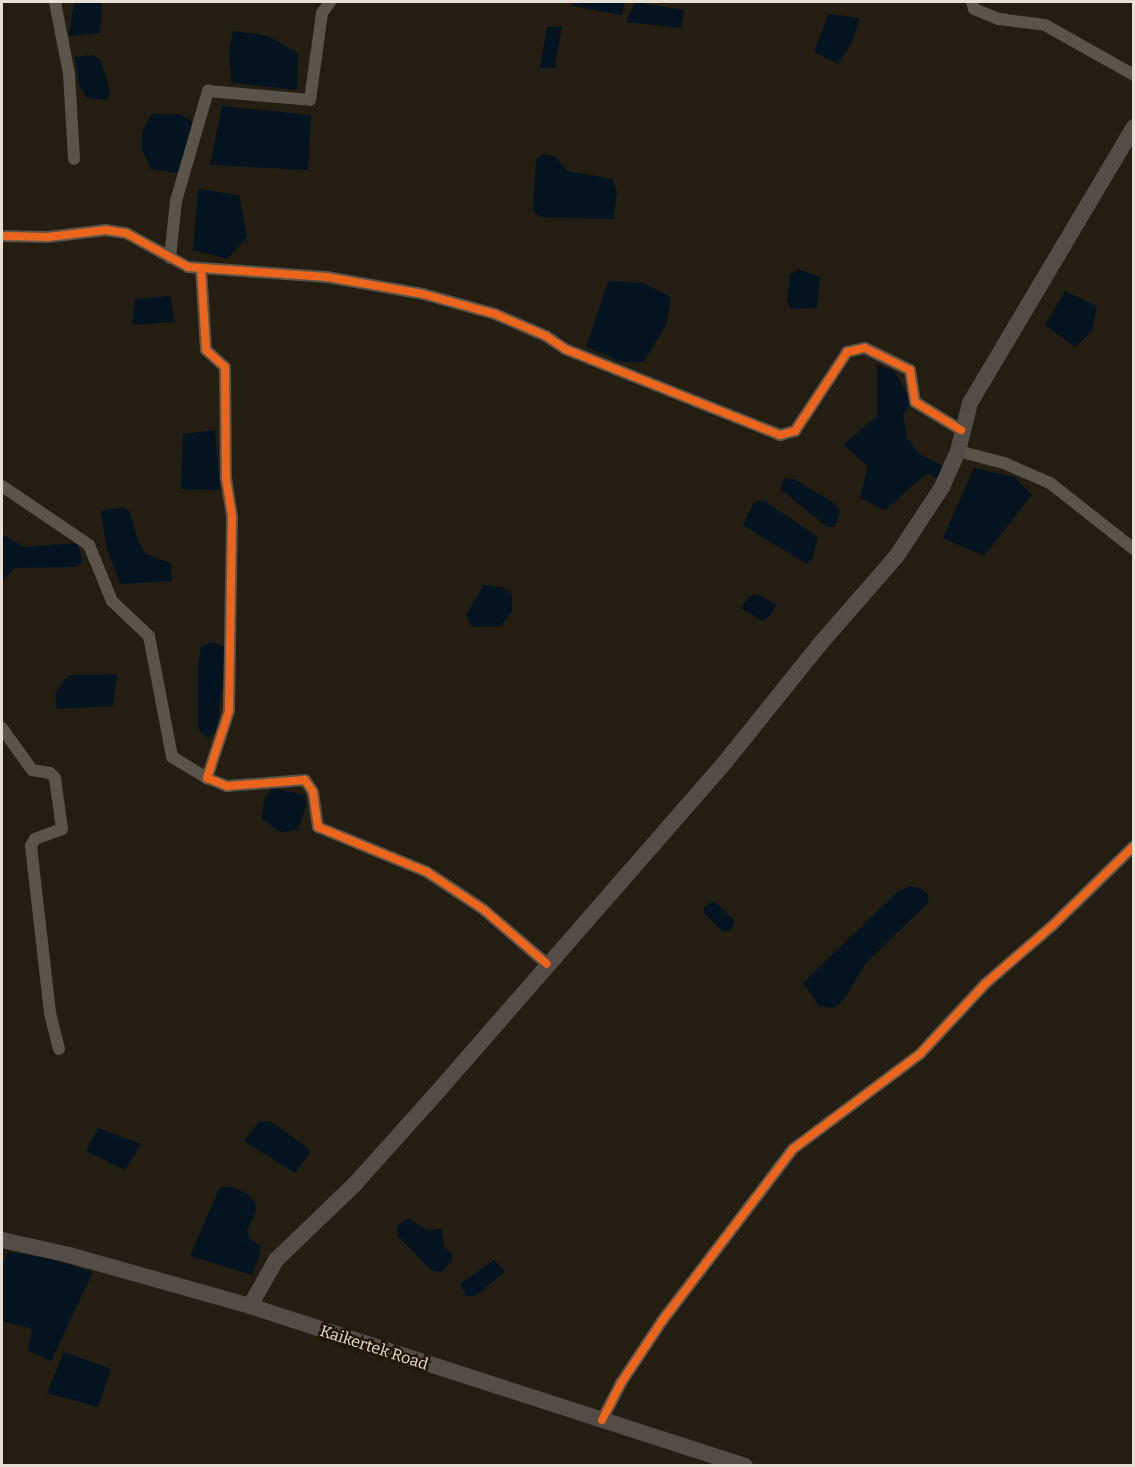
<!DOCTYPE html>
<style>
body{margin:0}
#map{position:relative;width:1135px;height:1467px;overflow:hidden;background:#241d12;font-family:Bitter,serif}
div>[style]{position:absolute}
.water>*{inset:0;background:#031420}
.street>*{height:12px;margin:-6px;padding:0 6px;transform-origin:6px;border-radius:6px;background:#5a544b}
.secondary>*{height:16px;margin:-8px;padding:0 8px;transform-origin:8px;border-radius:8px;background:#544d47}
.cycleway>*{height:8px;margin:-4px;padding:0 4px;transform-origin:4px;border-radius:4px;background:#eb651d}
span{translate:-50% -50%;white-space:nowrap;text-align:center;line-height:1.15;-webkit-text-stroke:4.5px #211503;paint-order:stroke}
.street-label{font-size:16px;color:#e7dfd3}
.frame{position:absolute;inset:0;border:3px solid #e7dfd3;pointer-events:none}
</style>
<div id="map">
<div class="water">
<div style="clip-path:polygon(74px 2px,102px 2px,100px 33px,69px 36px)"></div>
<div style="clip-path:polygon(574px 2px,625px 2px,622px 15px,572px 6px)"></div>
<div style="clip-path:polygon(635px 2px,684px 10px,681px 28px,626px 22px)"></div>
<div style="clip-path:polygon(828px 14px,860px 18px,851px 44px,838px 64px,814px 52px)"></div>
<div style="clip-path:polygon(562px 26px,555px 68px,540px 68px,547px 27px)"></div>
<div style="clip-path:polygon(233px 31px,268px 36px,298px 53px,297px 90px,232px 83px,229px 52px)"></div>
<div style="clip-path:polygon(92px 55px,100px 59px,108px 83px,110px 94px,106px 100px,87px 98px,79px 85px,75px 57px)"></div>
<div style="clip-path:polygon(222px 106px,311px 115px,308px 170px,210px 165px)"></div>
<div style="clip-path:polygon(152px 114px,179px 114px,192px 121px,185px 169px,176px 173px,151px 169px,142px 149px,142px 132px)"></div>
<div style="clip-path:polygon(543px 154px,556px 157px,567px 171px,613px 179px,617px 193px,613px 219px,541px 217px,533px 211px,536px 160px)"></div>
<div style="clip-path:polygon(198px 189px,239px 195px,247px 237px,227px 259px,193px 250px)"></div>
<div style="clip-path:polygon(798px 269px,820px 277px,817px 308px,791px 309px,787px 301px,790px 275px)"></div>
<div style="clip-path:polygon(608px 281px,644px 283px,671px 297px,667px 323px,644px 362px,622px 362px,586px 347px)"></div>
<div style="clip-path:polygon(1065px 291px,1097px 306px,1092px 331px,1075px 347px,1045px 325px)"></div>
<div style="clip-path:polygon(171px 296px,174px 322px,132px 325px,135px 299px)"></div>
<div style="clip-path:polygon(877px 364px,895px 372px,911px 402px,903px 415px,907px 438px,919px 454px,943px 466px,939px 480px,927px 473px,885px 510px,860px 498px,868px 466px,843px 445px,877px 416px)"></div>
<div style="clip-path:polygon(215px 430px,220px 490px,181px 489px,183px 434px)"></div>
<div style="clip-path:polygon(974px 468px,1014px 477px,1032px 495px,984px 556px,943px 538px)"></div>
<div style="clip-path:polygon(784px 478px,794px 479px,835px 504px,840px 512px,835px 527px,827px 527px,780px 489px)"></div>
<div style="clip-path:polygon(763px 500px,818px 537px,812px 559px,806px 564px,743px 525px,754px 502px)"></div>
<div style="clip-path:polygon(124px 507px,130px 512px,138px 541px,146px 554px,171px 563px,172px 581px,120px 584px,106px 546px,101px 511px)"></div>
<div style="clip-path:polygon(2px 534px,24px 547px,78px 543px,83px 561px,77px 567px,15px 568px,2px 581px)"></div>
<div style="clip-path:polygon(484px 585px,503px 587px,512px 594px,512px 611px,501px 626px,472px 627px,466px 615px)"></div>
<div style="clip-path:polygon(756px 594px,776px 604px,773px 612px,763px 621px,740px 608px,750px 596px)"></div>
<div style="clip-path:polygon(212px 642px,223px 646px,227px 652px,216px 732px,207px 738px,198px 729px,198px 665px,201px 647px)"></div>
<div style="clip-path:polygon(117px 674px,113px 706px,57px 709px,55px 694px,69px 675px)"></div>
<div style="clip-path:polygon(272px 788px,304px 795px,306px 805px,298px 830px,280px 832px,262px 819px,264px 800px)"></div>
<div style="clip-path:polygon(909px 886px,920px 888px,927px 893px,929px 902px,866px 963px,843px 1001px,834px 1008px,819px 1006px,803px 983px,895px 894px)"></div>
<div style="clip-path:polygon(714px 901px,735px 921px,730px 931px,723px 932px,704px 913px,704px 907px)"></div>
<div style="clip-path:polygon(270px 1121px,308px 1148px,310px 1153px,295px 1173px,244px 1141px,259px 1122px)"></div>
<div style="clip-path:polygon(98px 1128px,141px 1144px,125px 1170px,86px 1151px)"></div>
<div style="clip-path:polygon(220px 1187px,232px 1187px,248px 1194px,255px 1203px,256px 1212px,247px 1231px,249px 1238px,260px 1246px,260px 1254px,252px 1275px,190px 1256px)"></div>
<div style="clip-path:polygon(408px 1218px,428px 1231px,442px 1228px,444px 1246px,452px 1254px,452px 1261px,441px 1272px,432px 1271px,398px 1236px,397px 1226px)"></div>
<div style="clip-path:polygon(8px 1252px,48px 1258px,93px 1272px,51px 1361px,28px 1351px,32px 1329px,2px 1321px,2px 1265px)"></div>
<div style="clip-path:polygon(494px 1260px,505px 1272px,475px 1296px,466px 1296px,460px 1284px)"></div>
<div style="clip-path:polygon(64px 1352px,111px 1369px,98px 1407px,47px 1393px)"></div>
</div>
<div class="street">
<div style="left:55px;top:2px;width:73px;rotate:79deg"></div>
<div style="left:69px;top:74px;width:85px;rotate:86.6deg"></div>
<div style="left:972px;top:2px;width:7px;rotate:74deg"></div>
<div style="left:974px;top:9px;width:27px;rotate:22deg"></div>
<div style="left:999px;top:19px;width:46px;rotate:7.4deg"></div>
<div style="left:1045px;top:25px;width:102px;rotate:29.3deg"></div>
<div style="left:2px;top:236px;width:46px;rotate:1.2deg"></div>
<div style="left:48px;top:237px;width:58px;rotate:-6.9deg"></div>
<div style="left:106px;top:230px;width:20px;rotate:9deg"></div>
<div style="left:126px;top:233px;width:71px;rotate:28.7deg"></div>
<div style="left:188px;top:267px;width:139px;rotate:4.1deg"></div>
<div style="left:327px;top:277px;width:97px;rotate:10deg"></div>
<div style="left:423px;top:294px;width:75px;rotate:15.5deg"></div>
<div style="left:495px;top:314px;width:56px;rotate:23.3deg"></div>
<div style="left:546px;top:336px;width:23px;rotate:34deg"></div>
<div style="left:565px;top:349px;width:232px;rotate:21.8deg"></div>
<div style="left:780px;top:435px;width:16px;rotate:-15deg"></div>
<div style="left:795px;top:431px;width:95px;rotate:-56.6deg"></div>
<div style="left:847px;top:352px;width:18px;rotate:-13deg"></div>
<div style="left:865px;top:348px;width:50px;rotate:26.1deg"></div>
<div style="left:910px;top:370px;width:32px;rotate:81deg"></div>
<div style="left:915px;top:402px;width:54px;rotate:31.3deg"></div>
<div style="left:170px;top:258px;width:57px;rotate:-84deg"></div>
<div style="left:176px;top:201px;width:115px;rotate:-73.8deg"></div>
<div style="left:208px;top:91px;width:102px;rotate:5deg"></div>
<div style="left:310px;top:100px;width:88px;rotate:-82.1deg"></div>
<div style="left:322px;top:13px;width:14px;rotate:-54deg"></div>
<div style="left:201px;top:268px;width:82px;rotate:86.5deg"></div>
<div style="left:206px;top:350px;width:25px;rotate:42deg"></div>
<div style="left:225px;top:367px;width:111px;rotate:89.5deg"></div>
<div style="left:226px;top:478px;width:39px;rotate:81deg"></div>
<div style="left:232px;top:517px;width:194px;rotate:90.9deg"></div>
<div style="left:229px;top:711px;width:71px;rotate:108.2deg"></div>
<div style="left:207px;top:778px;width:22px;rotate:22deg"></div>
<div style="left:227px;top:786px;width:78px;rotate:-4.4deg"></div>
<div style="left:305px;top:780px;width:14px;rotate:56deg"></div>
<div style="left:313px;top:792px;width:35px;rotate:82deg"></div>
<div style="left:318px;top:827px;width:118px;rotate:22.4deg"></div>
<div style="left:427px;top:872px;width:67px;rotate:33.5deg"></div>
<div style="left:483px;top:909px;width:84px;rotate:40.7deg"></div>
<div style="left:958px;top:451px;width:48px;rotate:14.6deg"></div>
<div style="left:1004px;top:463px;width:50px;rotate:23.5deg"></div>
<div style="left:1050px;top:483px;width:107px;rotate:38.2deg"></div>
<div style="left:2px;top:486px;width:105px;rotate:34.1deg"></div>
<div style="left:89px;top:545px;width:61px;rotate:67.7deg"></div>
<div style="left:112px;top:601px;width:51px;rotate:43.4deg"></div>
<div style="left:149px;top:636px;width:123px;rotate:79.2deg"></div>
<div style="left:172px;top:757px;width:41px;rotate:31deg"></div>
<div style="left:2px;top:728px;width:52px;rotate:54.5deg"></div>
<div style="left:32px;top:770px;width:18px;rotate:9deg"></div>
<div style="left:50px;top:773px;width:7px;rotate:45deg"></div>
<div style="left:55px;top:778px;width:51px;rotate:82.2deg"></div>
<div style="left:62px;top:829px;width:29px;rotate:160deg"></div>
<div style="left:35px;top:839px;width:8px;rotate:120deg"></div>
<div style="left:31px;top:846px;width:168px;rotate:83.5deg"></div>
<div style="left:50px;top:1013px;width:37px;rotate:76deg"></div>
<div style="left:602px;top:1420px;width:42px;rotate:-62.8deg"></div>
<div style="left:621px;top:1383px;width:74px;rotate:-56.5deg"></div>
<div style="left:662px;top:1321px;width:216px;rotate:-52.7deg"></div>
<div style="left:793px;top:1149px;width:159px;rotate:-36.8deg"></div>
<div style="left:920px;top:1054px;width:96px;rotate:-47.1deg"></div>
<div style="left:985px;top:984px;width:89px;rotate:-40.9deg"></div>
<div style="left:1052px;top:926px;width:115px;rotate:-44.3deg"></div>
</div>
<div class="secondary">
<div style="left:2px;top:1240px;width:69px;rotate:12.6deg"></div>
<div style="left:69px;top:1255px;width:188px;rotate:15.7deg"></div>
<div style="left:250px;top:1306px;width:520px;rotate:17.91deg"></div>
<div style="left:250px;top:1306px;width:53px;rotate:-60.5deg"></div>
<div style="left:276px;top:1260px;width:108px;rotate:-43.9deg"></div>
<div style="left:354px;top:1185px;width:129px;rotate:-48.1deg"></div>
<div style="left:440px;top:1089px;width:435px;rotate:-48.9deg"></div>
<div style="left:726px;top:761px;width:150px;rotate:-51.2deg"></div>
<div style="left:820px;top:644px;width:116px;rotate:-48.9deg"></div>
<div style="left:896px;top:557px;width:84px;rotate:-56.7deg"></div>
<div style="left:942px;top:487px;width:39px;rotate:-66deg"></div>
<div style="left:958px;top:451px;width:49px;rotate:-76deg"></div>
<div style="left:970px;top:403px;width:321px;rotate:-59.3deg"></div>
</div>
<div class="cycleway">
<div style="left:2px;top:236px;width:46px;rotate:1.2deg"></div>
<div style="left:48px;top:237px;width:58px;rotate:-6.9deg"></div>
<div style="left:106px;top:230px;width:20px;rotate:9deg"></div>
<div style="left:126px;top:233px;width:71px;rotate:28.7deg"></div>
<div style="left:188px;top:267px;width:139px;rotate:4.1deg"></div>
<div style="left:327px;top:277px;width:97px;rotate:10deg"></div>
<div style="left:423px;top:294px;width:75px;rotate:15.5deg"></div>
<div style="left:495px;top:314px;width:56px;rotate:23.3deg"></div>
<div style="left:546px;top:336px;width:23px;rotate:34deg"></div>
<div style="left:565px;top:349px;width:232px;rotate:21.8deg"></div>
<div style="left:780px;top:435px;width:16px;rotate:-15deg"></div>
<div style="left:795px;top:431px;width:95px;rotate:-56.6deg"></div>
<div style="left:847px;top:352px;width:18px;rotate:-13deg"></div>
<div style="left:865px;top:348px;width:50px;rotate:26.1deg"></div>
<div style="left:910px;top:370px;width:32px;rotate:81deg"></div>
<div style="left:915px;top:402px;width:54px;rotate:31.3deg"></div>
<div style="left:201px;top:268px;width:82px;rotate:86.5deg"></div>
<div style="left:206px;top:350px;width:25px;rotate:42deg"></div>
<div style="left:225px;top:367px;width:111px;rotate:89.5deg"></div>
<div style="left:226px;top:478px;width:39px;rotate:81deg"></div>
<div style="left:232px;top:517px;width:194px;rotate:90.9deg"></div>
<div style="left:229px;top:711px;width:71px;rotate:108.2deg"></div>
<div style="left:207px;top:778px;width:22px;rotate:22deg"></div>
<div style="left:227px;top:786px;width:78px;rotate:-4.4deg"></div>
<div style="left:305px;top:780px;width:14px;rotate:56deg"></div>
<div style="left:313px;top:792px;width:35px;rotate:82deg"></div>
<div style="left:318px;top:827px;width:118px;rotate:22.4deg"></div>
<div style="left:427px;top:872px;width:67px;rotate:33.5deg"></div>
<div style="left:483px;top:909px;width:84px;rotate:40.7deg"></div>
<div style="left:602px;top:1420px;width:42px;rotate:-62.8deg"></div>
<div style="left:621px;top:1383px;width:74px;rotate:-56.5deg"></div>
<div style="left:662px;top:1321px;width:216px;rotate:-52.7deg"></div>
<div style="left:793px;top:1149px;width:159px;rotate:-36.8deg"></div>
<div style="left:920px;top:1054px;width:96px;rotate:-47.1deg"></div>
<div style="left:985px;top:984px;width:89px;rotate:-40.9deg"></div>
<div style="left:1052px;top:926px;width:115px;rotate:-44.3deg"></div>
</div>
<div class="street-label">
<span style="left:374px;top:1348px;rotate:18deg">Kaikertek Road</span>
</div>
<div class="frame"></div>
</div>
